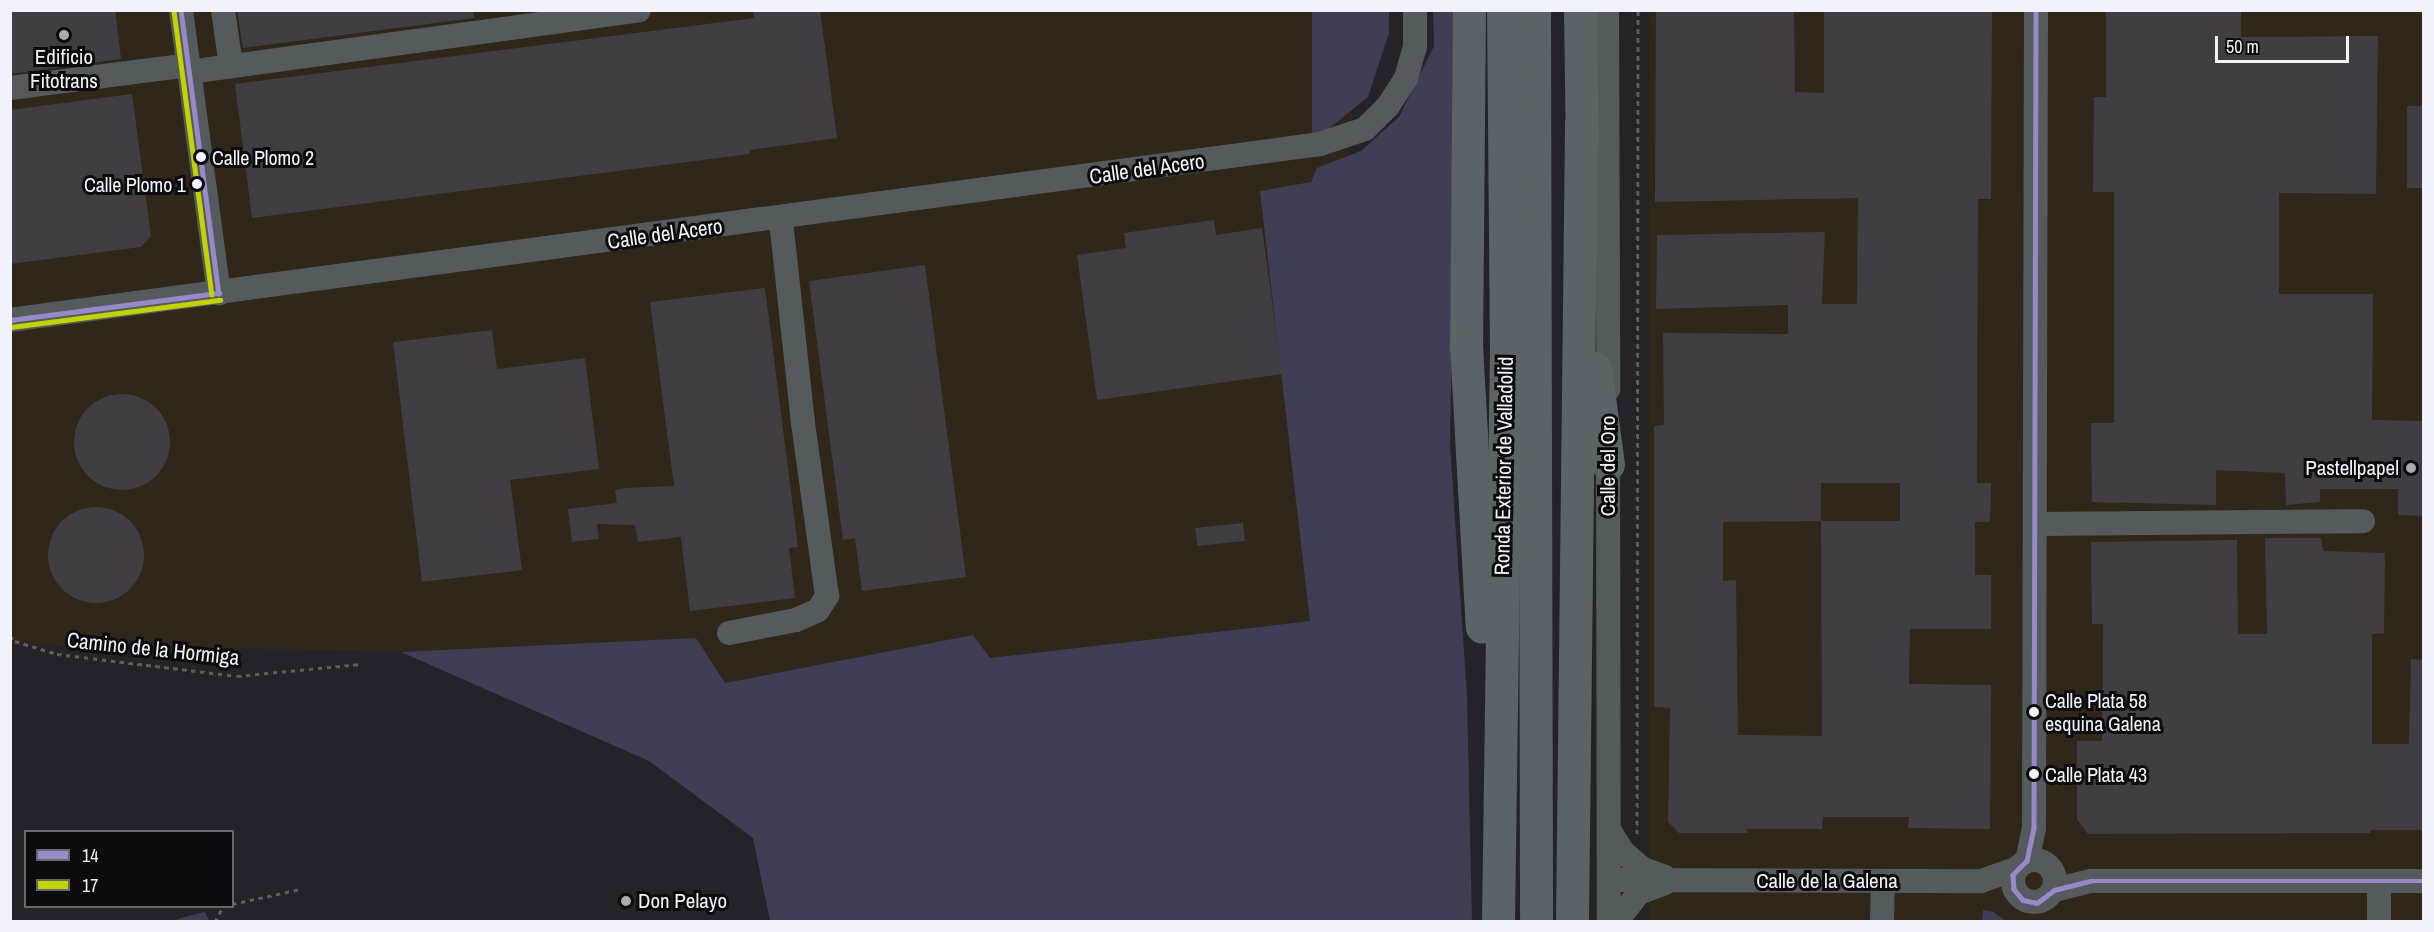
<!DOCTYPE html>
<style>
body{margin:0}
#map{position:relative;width:2434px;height:932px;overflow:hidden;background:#24232a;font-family:"Archivo Narrow",sans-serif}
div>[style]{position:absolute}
.industrial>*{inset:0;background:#2f271a;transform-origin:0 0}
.green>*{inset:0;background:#403e54}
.building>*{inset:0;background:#413e43;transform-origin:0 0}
.round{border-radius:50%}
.path>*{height:3px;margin-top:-1.5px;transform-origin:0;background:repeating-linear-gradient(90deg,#5c5f62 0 4.5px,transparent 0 9px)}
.minor>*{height:24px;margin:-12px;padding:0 12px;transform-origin:12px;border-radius:12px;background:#555b5d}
.minor>.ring{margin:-12px;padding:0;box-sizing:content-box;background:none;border:24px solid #555b5d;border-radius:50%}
.highway>*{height:33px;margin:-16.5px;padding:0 16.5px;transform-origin:16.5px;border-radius:16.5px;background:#5b6366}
.bus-1>*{height:4.5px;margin:-2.25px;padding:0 2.25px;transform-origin:2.25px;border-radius:2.25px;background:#968ac8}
.bus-2>*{height:4.5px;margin:-2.25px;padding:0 2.25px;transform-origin:2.25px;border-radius:2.25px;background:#c2d400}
.dots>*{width:16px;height:16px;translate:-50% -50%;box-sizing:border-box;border:3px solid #0b0b10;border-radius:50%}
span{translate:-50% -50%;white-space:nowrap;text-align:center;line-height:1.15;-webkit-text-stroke:6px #0b0b10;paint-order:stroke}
.bus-label{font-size:20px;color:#f2f2fa}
.left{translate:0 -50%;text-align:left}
.right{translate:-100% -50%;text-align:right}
.poi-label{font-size:21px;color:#f2f2fa}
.street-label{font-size:21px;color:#f2f2fa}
.frame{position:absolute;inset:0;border:12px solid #f2f2fa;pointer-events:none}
.legend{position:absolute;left:24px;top:830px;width:210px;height:78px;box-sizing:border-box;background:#0b0b10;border:2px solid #67676e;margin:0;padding:8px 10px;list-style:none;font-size:18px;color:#f2f2fa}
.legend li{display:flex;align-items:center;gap:12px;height:30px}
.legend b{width:30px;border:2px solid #67676e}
.scale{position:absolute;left:2215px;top:36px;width:134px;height:27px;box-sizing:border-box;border:3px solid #f2f2fa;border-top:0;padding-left:8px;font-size:18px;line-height:21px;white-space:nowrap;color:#f2f2fa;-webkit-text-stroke:4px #0b0b10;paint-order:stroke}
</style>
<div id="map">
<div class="industrial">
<div style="clip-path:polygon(11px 11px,1361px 11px,1310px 621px,990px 658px,973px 635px,725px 683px,696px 638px,438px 652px,11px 645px)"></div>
<div style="left:1649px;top:11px;width:774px;height:910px"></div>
</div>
<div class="green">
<div style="clip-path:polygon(1312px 11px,1389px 11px,1389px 33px,1368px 97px,1312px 142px)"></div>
<div style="clip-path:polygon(1433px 11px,1458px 11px,1450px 444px,1467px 697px,1472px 921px,770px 921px,753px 838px,649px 761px,401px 652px,696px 638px,725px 683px,973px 635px,990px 658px,1310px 621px,1260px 191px,1311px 182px,1317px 168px,1361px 151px,1399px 117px,1434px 46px)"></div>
<div style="clip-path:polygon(1983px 910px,1993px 912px,2006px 921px,1982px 921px)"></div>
<div style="clip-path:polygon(205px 912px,209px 921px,173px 921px,181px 918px)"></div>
</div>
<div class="building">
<div style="clip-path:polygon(10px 10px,115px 10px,121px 59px,10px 74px)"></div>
<div style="clip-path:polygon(237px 10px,473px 10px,474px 18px,243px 48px)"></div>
<div style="clip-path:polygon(753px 10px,820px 10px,837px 138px,750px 150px,750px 154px,252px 218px,235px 84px,754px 18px)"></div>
<div style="clip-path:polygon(evenodd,1656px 10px,1794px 10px,1795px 92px,1824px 93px,1824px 10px,1992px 10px,1991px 199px,1978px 199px,1977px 483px,1991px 483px,1990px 522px,1975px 522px,1975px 575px,1991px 575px,1991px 629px,1910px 629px,1909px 684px,1991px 685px,1990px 829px,1908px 828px,1909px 817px,1823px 817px,1822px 829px,1747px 829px,1747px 833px,1679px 833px,1668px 822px,1670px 708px,1654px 707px,1654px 426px,1664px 425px,1663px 333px,1788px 334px,1788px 305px,1656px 309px,1657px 235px,1825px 232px,1822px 304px,1857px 304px,1858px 198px,1655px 202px,1656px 10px,1821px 483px,1900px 483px,1900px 521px,1821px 521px,1821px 483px,1656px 10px,1821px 521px,1822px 736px,1738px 735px,1736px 580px,1723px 581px,1723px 522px,1821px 521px)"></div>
<div style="clip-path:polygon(2106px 10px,2241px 10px,2241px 37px,2378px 36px,2376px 194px,2279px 193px,2279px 294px,2373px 294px,2372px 420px,2424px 421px,2424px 516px,2398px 515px,2398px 489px,2320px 489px,2320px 502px,2286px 505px,2285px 473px,2216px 470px,2216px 505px,2092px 502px,2091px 423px,2114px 423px,2114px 192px,2093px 192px,2094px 97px,2106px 97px)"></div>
<div style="clip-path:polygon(132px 94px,151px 236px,141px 247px,10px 264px,10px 110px)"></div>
<div style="left:2407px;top:106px;width:17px;height:82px"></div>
<div style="clip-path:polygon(1214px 220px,1216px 235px,1262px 228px,1282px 374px,1097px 400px,1077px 255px,1126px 248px,1124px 233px)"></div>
<div style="clip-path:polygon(925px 265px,966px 577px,862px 591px,855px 538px,843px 540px,809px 281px)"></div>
<div style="clip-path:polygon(765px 288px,798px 547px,789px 548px,795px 598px,690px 611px,681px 537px,638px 542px,635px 525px,597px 524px,599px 539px,572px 542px,568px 509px,617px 503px,615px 490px,624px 488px,674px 486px,650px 302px)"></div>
<div style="clip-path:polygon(492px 330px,497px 369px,585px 358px,599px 469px,510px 480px,522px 570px,422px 582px,393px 342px)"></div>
<div class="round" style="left:74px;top:394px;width:96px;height:96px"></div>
<div class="round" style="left:48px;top:507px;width:96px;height:96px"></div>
<div style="left:1243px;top:523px;width:18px;height:48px;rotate:84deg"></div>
<div style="clip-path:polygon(2265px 538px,2321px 538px,2323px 551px,2385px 553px,2384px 633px,2372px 634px,2372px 744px,2409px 744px,2411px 659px,2424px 660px,2424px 830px,2371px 830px,2370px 833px,2088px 834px,2077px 819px,2077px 741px,2102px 741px,2103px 624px,2092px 624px,2091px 542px,2237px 540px,2238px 634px,2267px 634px)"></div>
</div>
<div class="path">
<div style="left:10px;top:636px;width:7px;rotate:45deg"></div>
<div style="left:15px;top:641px;width:44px;rotate:17.2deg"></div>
<div style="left:57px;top:654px;width:181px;rotate:7deg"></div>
<div style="left:237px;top:676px;width:125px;rotate:-5.5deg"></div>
<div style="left:1637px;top:834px;width:824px;rotate:-89.93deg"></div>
<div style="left:232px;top:904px;width:70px;rotate:-12.4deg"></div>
<div style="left:215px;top:922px;width:18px;rotate:-63deg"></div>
</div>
<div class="minor">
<div style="left:181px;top:10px;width:286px;rotate:82.4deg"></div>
<div style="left:223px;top:10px;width:57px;rotate:81.9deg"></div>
<div style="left:1607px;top:10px;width:379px;rotate:89.8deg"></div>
<div style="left:189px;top:72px;width:454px;rotate:-7.8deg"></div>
<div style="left:10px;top:88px;width:180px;rotate:-7.3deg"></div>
<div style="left:10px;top:320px;width:1322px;rotate:-7.65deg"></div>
<div style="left:1320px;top:144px;width:47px;rotate:-18.4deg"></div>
<div style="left:1365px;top:129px;width:33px;rotate:-45deg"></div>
<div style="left:1388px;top:106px;width:33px;rotate:-57deg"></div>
<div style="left:1406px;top:78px;width:33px;rotate:-74deg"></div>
<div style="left:1415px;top:46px;width:36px;rotate:-90deg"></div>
<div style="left:1608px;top:448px;width:474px;rotate:89.9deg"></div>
<div style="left:2035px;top:524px;width:328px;rotate:-0.5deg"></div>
<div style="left:729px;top:633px;width:68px;rotate:-11deg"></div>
<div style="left:796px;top:620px;width:24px;rotate:-24deg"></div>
<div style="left:818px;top:610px;width:17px;rotate:-57deg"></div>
<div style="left:827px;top:596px;width:175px;rotate:-97.9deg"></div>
<div style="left:803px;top:423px;width:205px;rotate:-96.2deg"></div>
<div style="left:1610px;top:831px;width:26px;rotate:58deg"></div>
<div style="left:1624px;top:853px;width:25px;rotate:40deg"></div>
<div style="left:1643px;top:869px;width:23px;rotate:20deg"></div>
<div class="ring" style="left:2013px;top:860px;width:18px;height:18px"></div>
<div style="left:2027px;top:861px;width:34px;rotate:-78deg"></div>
<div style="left:2034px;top:828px;width:818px;rotate:-89.86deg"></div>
<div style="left:1610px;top:880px;width:371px;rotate:0.2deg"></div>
<div style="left:1981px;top:881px;width:37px;rotate:-19deg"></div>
<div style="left:2379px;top:881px;width:41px;rotate:90deg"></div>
<div style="left:2054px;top:890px;width:38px;rotate:-14deg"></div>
<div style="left:2091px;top:881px;width:333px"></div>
<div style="left:1616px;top:922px;width:37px;rotate:-52deg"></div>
<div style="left:1639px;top:893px;width:28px;rotate:-21deg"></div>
<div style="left:1882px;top:922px;width:41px;rotate:-88.6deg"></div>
</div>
<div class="highway">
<div style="left:1469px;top:10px;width:335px;rotate:90.5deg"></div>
<div style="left:1466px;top:345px;width:282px;rotate:86.8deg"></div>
<div style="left:1534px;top:10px;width:912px;rotate:89.87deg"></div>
<div style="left:1580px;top:10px;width:136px;rotate:89.2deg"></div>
<div style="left:1595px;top:368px;width:97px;rotate:82.3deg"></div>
<div style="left:1498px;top:922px;width:570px;rotate:-89.2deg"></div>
<div style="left:1506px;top:352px;width:342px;rotate:-90.5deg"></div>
<div style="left:1572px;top:922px;width:799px;rotate:-89.35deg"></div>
</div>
<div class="bus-1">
<div style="left:181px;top:10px;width:286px;rotate:82.4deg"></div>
<div style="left:2036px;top:10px;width:818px;rotate:90.14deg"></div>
<div style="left:2034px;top:828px;width:34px;rotate:102deg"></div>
<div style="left:2027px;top:861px;width:20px;rotate:135deg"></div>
<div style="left:2013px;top:875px;width:14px;rotate:86deg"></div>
<div style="left:2014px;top:889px;width:14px;rotate:51deg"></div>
<div style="left:2023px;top:900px;width:14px;rotate:12deg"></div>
<div style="left:2037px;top:903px;width:21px;rotate:-37deg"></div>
<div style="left:2054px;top:890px;width:38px;rotate:-14deg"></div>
<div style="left:2091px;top:881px;width:333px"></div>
<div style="left:10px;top:320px;width:211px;rotate:-7.4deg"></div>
</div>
<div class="bus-2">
<div style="left:174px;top:11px;width:286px;rotate:82.4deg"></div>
<div style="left:11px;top:327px;width:211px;rotate:-7.4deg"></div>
</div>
<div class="dots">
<div style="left:64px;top:35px;background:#aaaab1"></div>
<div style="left:201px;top:157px;background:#f2f2fa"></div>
<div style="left:197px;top:184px;background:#f2f2fa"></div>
<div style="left:2411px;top:468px;background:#aaaab1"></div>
<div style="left:2034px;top:712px;background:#f2f2fa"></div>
<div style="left:2034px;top:774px;background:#f2f2fa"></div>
<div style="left:626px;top:901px;background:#aaaab1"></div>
</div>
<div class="bus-label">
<span class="left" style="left:212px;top:157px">Calle Plomo 2</span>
<span class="right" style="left:186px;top:184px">Calle Plomo 1</span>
<span class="left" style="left:2045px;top:712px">Calle Plata 58<br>esquina Galena</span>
<span class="left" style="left:2045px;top:774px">Calle Plata 43</span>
</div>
<div class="poi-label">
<span style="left:64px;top:69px">Edificio<br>Fitotrans</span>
<span class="right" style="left:2399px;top:468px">Pastellpapel</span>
<span class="left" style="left:638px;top:901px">Don Pelayo</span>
</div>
<div class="street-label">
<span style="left:1147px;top:169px;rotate:-8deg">Calle del Acero</span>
<span style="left:665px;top:234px;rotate:-8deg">Calle del Acero</span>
<span style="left:1504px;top:466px;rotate:-89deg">Ronda Exterior de Valladolid</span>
<span style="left:1608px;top:466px;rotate:-90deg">Calle del Oro</span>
<span style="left:153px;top:649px;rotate:6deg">Camino de la Hormiga</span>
<span style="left:1827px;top:881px">Calle de la Galena</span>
</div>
<div class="frame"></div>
<ul class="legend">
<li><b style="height:8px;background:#968ac8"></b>14</li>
<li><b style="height:8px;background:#c2d400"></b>17</li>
</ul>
<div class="scale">50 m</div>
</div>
